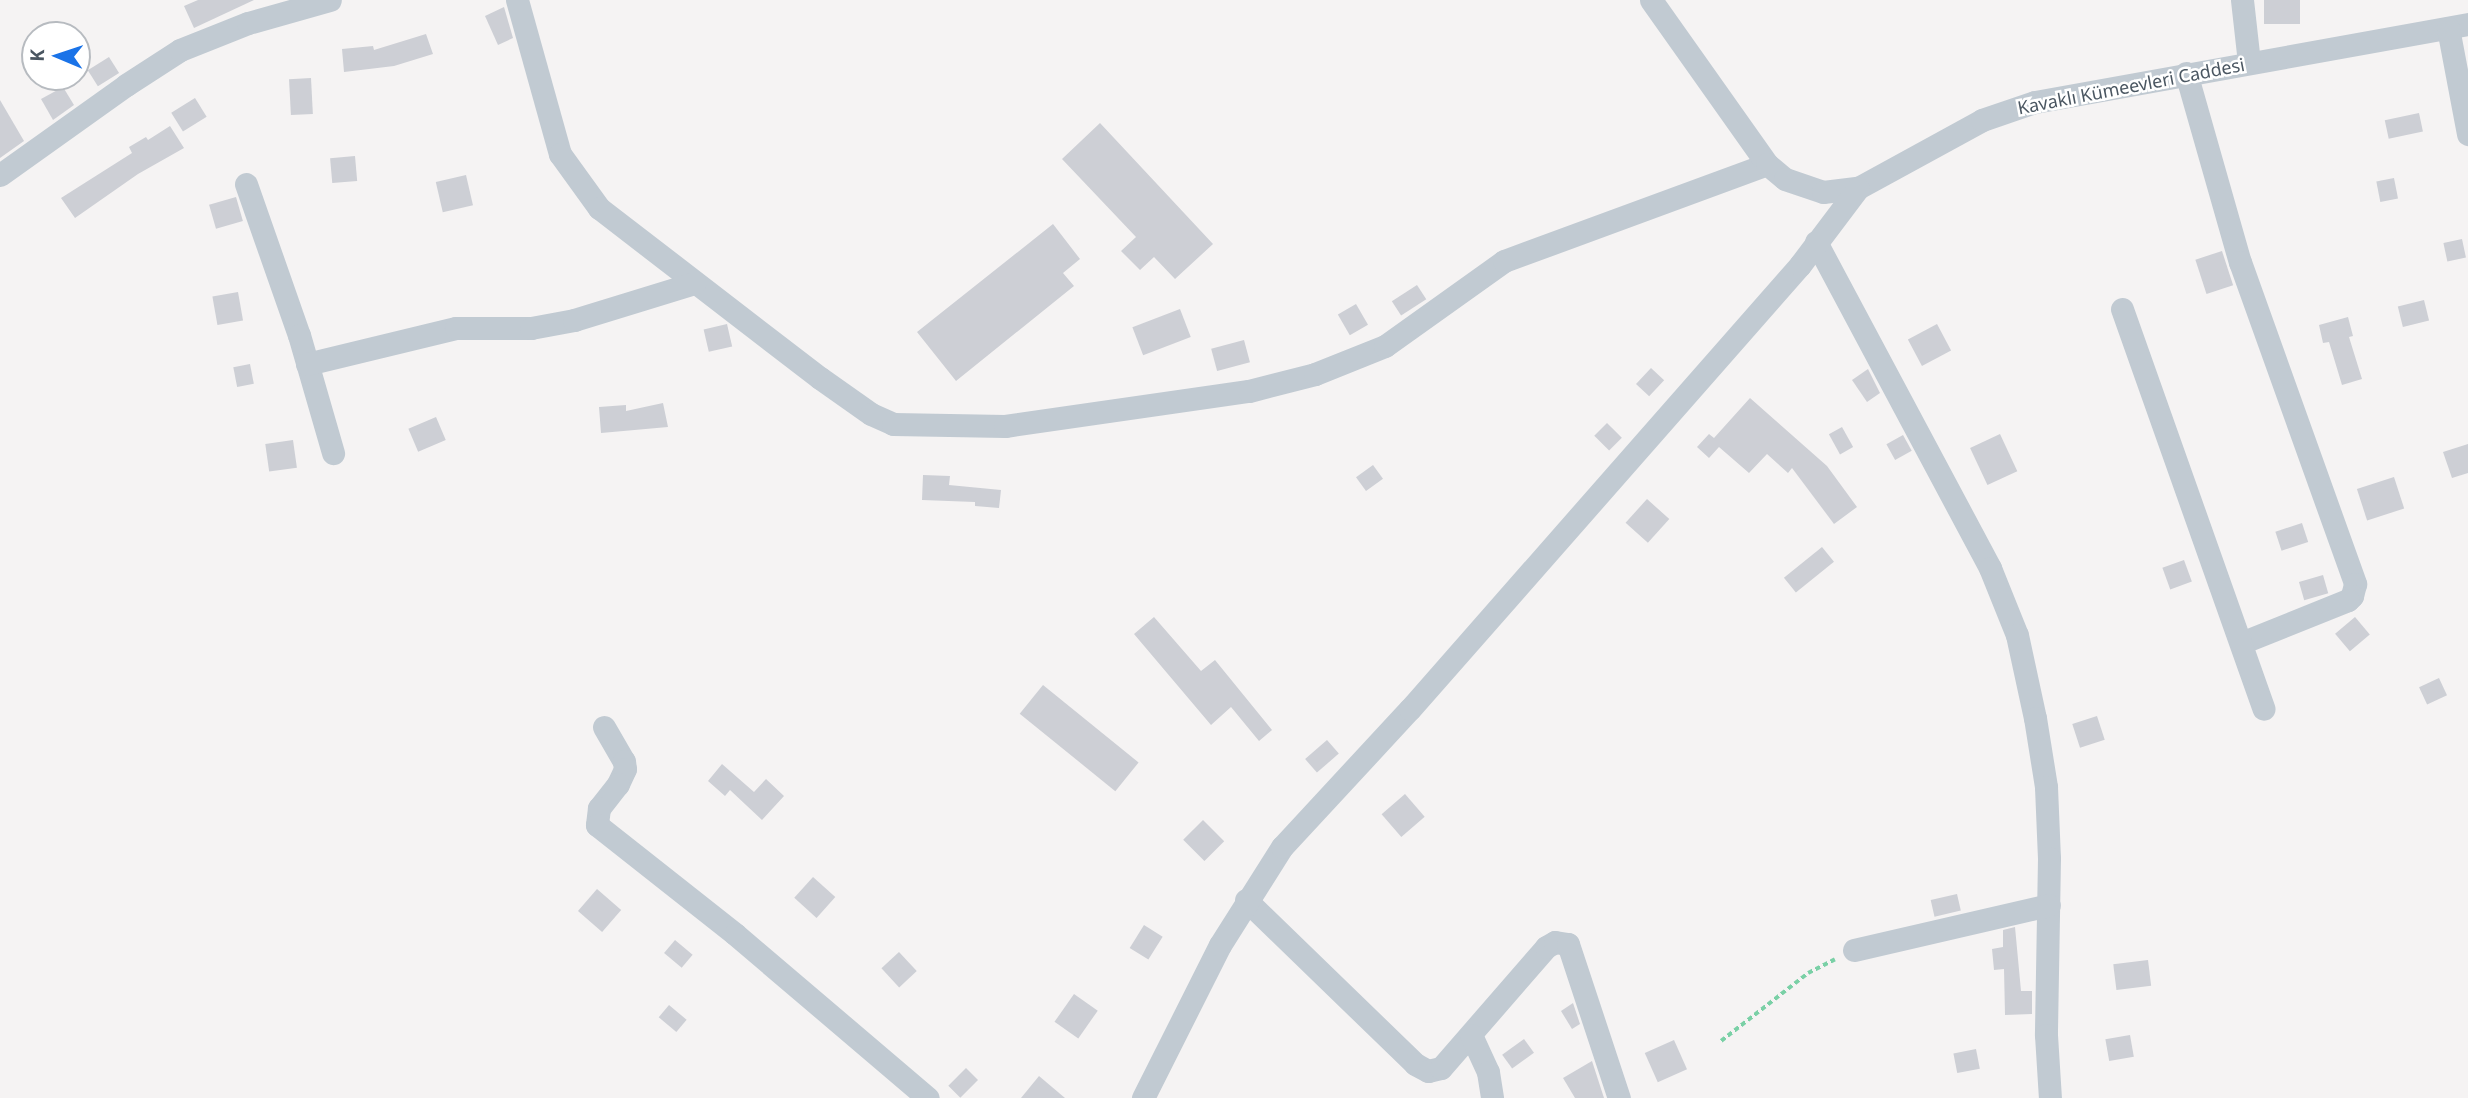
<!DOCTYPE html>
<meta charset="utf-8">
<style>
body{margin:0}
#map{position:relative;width:2468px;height:1098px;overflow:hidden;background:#f5f3f3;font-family:"Noto Sans",sans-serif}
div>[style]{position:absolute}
.building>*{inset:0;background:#cdcfd5;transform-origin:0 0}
.path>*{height:3.5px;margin-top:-1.75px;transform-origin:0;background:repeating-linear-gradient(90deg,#7ad0a6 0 5px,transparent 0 8.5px)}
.minor>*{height:23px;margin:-11.5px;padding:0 11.5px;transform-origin:11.5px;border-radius:11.5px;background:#c1cad2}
span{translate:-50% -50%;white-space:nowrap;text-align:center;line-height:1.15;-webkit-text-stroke:5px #fff;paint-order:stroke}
.street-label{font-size:18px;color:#4a5661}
.north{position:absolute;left:21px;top:21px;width:70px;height:70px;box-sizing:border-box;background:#fff;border:2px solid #b7bbc0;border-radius:50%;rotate:272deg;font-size:19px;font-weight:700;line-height:28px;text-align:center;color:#4a5661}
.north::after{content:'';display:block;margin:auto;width:24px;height:32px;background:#1a73e8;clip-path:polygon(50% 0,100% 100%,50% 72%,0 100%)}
</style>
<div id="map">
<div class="building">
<div style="clip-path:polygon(198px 0,254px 0,194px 28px,184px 6px)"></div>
<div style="left:2264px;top:0;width:36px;height:24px"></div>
<div style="clip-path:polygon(504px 7px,513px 38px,498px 45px,485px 16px)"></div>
<div style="clip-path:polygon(426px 34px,433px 54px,394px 66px,344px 72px,342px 49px,373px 46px,374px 50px)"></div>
<div style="left:109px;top:57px;width:19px;height:25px;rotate:58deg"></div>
<div style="left:311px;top:78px;width:36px;height:22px;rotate:87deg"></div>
<div style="clip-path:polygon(63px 87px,74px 105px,53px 120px,41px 99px)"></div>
<div style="left:195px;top:98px;width:22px;height:28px;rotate:58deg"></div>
<div style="clip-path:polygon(0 100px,24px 141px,0 158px)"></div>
<div style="left:2419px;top:113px;width:19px;height:35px;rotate:78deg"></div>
<div style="clip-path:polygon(1100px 123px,1213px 244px,1175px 279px,1154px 257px,1140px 270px,1121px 251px,1136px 237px,1062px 159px)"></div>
<div style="clip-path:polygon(170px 126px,184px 148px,138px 174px,75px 218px,61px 198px,132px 153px,129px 147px,146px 137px,148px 140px)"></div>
<div style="left:355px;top:156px;width:25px;height:25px;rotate:85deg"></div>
<div style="left:466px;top:175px;width:31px;height:31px;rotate:77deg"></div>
<div style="left:2394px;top:178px;width:21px;height:18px;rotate:79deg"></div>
<div style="left:236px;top:197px;width:25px;height:28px;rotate:74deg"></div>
<div style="clip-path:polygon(1053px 224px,1080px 259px,1063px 273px,1074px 286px,956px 381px,917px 332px)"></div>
<div style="left:2462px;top:239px;width:19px;height:19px;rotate:78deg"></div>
<div style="left:2222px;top:251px;width:36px;height:28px;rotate:72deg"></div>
<div style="left:1417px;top:285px;width:17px;height:30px;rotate:57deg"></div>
<div style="left:238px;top:292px;width:29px;height:26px;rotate:80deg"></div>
<div style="left:2424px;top:300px;width:21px;height:27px;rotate:76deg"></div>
<div style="left:1356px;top:304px;width:24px;height:21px;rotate:60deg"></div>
<div style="left:1180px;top:309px;width:30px;height:51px;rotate:69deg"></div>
<div style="clip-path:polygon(2348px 317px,2353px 336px,2349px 337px,2362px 379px,2342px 385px,2329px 342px,2323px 343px,2319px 325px)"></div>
<div style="left:727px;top:324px;width:23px;height:24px;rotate:77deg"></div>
<div style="left:1937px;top:324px;width:30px;height:33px;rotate:62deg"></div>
<div style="left:1244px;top:340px;width:23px;height:34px;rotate:75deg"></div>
<div style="left:250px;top:364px;width:20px;height:17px;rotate:79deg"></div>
<div style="left:1651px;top:368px;width:18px;height:22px;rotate:43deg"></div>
<div style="clip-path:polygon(1868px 369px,1880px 393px,1867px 402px,1852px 380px)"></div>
<div style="clip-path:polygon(1750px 398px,1827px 466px,1857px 507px,1834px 524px,1792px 468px,1788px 473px,1767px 454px,1749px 473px,1719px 447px,1709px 458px,1697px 447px,1709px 434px,1714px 438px)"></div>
<div style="clip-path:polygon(663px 403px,668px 427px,601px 433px,599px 407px,626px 405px,626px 411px)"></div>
<div style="left:436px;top:417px;width:25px;height:30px;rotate:67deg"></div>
<div style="left:1607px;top:423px;width:21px;height:18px;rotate:45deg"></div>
<div style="left:1842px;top:427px;width:23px;height:15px;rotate:61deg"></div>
<div style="left:2000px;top:434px;width:41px;height:33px;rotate:65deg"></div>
<div style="left:1903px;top:435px;width:18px;height:19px;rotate:61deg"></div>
<div style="left:293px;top:440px;width:28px;height:28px;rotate:82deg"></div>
<div style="clip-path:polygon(2468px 444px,2468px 473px,2452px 478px,2443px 452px)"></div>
<div style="left:1373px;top:465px;width:17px;height:21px;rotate:54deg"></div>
<div style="clip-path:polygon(923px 475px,950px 476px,949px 485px,1001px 490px,999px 508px,975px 506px,975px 502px,922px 500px)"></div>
<div style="left:2394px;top:477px;width:33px;height:39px;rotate:72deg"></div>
<div style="left:1647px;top:499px;width:30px;height:32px;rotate:42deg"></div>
<div style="left:2302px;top:523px;width:20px;height:28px;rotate:72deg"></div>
<div style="left:1822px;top:547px;width:19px;height:49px;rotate:51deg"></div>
<div style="left:2184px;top:560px;width:23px;height:23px;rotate:70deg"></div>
<div style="left:2323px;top:575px;width:19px;height:25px;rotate:74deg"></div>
<div style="clip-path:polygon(1154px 617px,1201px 671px,1215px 660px,1272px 730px,1259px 741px,1231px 707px,1211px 725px,1134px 634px)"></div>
<div style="left:2355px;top:617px;width:23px;height:26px;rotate:50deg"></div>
<div style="left:2439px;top:678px;width:19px;height:22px;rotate:65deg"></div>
<div style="left:1043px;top:685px;width:123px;height:37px;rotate:39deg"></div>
<div style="left:2097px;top:716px;width:25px;height:26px;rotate:72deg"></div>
<div style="left:1327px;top:740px;width:18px;height:29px;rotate:49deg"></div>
<div style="clip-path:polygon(722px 764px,754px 792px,766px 779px,784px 796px,762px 820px,730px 790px,725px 796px,708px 781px)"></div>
<div style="left:1405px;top:794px;width:30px;height:31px;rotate:49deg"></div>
<div style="left:1203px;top:820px;width:30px;height:28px;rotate:45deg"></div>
<div style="left:813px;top:877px;width:30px;height:28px;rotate:42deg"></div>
<div style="left:597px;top:889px;width:32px;height:29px;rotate:41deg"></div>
<div style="left:1957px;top:894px;width:17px;height:27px;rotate:77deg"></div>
<div style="left:1144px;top:925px;width:22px;height:27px;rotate:32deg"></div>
<div style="clip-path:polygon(2015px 927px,2021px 991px,2032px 991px,2032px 1014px,2005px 1015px,2004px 969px,1994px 970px,1992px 949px,2003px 947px,2003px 930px)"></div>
<div style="left:675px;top:940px;width:23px;height:17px;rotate:40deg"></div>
<div style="left:899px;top:952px;width:26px;height:24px;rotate:47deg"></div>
<div style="left:2148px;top:960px;width:26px;height:35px;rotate:83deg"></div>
<div style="left:1074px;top:994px;width:29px;height:34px;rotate:35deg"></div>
<div style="clip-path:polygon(1573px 1003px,1580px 1024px,1572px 1029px,1561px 1011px)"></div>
<div style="left:669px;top:1005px;width:23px;height:16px;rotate:40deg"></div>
<div style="left:2130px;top:1035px;width:22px;height:25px;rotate:80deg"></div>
<div style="left:1524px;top:1039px;width:17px;height:27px;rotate:54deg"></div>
<div style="left:1674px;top:1040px;width:32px;height:32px;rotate:66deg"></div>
<div style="left:1976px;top:1049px;width:20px;height:23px;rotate:79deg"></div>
<div style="clip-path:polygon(1592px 1061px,1604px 1098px,1575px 1098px,1563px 1078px)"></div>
<div style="left:966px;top:1068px;width:17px;height:25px;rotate:45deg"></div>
<div style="clip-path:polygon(1039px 1076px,1065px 1098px,1021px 1098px)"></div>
</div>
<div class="path">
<div style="left:1721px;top:1041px;width:110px;rotate:-38deg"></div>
<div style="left:1808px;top:973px;width:30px;rotate:-27deg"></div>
</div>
<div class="minor">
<div style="left:517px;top:0;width:160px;rotate:74.4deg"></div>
<div style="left:560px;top:154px;width:67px;rotate:54.2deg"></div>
<div style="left:599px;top:208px;width:279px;rotate:37.6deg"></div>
<div style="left:820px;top:378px;width:62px;rotate:35.2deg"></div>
<div style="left:871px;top:414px;width:24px;rotate:24deg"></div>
<div style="left:893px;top:424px;width:112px;rotate:1deg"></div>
<div style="left:1005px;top:426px;width:246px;rotate:-8.2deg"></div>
<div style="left:1249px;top:391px;width:68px;rotate:-14.4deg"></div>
<div style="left:1315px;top:374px;width:75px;rotate:-21.8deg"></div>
<div style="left:1385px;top:346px;width:146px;rotate:-35.5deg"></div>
<div style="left:1504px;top:261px;width:280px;rotate:-20.2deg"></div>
<div style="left:1651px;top:0;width:201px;rotate:54.7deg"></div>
<div style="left:1767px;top:164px;width:23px;rotate:40deg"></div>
<div style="left:1785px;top:179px;width:40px;rotate:18.9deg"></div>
<div style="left:1823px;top:192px;width:35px;rotate:-7deg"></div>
<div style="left:1858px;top:188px;width:141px;rotate:-28.7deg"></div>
<div style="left:1982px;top:120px;width:56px;rotate:-18.8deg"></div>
<div style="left:2035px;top:102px;width:440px;rotate:-10.2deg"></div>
<div style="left:2242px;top:0;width:62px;rotate:83.6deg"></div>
<div style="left:2448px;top:28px;width:108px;rotate:79.3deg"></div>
<div style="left:2186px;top:73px;width:197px;rotate:74.1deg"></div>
<div style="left:2240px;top:262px;width:342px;rotate:70.3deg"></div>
<div style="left:2355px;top:584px;width:12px;rotate:104deg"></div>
<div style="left:2352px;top:596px;width:6px;rotate:135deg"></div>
<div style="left:2348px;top:600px;width:115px;rotate:158.1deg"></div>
<div style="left:0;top:175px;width:155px;rotate:-35.5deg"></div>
<div style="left:126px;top:85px;width:64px;rotate:-32.9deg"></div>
<div style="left:180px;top:50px;width:73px;rotate:-21.7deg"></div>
<div style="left:248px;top:23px;width:85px;rotate:-15.7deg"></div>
<div style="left:246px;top:184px;width:160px;rotate:70.7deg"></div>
<div style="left:299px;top:335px;width:123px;rotate:73.9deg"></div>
<div style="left:1816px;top:242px;width:370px;rotate:61.9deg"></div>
<div style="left:1990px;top:568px;width:72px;rotate:68.1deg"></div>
<div style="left:2017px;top:635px;width:85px;rotate:77.8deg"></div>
<div style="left:2035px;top:718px;width:70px;rotate:80.9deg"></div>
<div style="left:2046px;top:787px;width:71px;rotate:87.6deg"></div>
<div style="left:2049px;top:858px;width:177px;rotate:91deg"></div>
<div style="left:2046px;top:1035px;width:63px;rotate:86.4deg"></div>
<div style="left:2122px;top:309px;width:424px;rotate:70.5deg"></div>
<div style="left:307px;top:364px;width:153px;rotate:-13.6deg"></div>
<div style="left:456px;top:328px;width:75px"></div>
<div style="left:531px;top:328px;width:44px;rotate:-10.5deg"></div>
<div style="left:574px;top:320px;width:126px;rotate:-17.1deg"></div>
<div style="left:604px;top:727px;width:39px;rotate:60deg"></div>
<div style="left:624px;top:761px;width:8px;rotate:83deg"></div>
<div style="left:625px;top:769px;width:17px;rotate:115deg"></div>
<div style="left:618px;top:784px;width:31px;rotate:128deg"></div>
<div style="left:599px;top:808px;width:17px;rotate:97deg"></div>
<div style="left:597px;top:825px;width:176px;rotate:38.3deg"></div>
<div style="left:735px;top:934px;width:253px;rotate:40.4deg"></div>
<div style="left:1246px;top:900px;width:235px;rotate:44.1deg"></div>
<div style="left:1415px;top:1064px;width:15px;rotate:28deg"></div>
<div style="left:1428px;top:1071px;width:13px;rotate:-13deg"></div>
<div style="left:1441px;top:1068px;width:160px;rotate:-49deg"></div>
<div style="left:1546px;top:947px;width:10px;rotate:-29deg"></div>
<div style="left:1555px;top:942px;width:13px;rotate:9deg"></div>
<div style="left:1568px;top:944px;width:162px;rotate:71.7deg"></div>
<div style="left:1854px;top:950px;width:200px;rotate:-13deg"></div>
<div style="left:1471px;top:1035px;width:41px;rotate:65.3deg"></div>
<div style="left:1488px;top:1072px;width:26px;rotate:81deg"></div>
<div style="left:1143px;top:1098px;width:171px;rotate:-63.3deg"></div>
<div style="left:1220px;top:945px;width:116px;rotate:-57.7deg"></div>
<div style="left:1282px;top:847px;width:188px;rotate:-47.2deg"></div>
<div style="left:1410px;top:709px;width:591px;rotate:-48.7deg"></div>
<div style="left:1800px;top:265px;width:96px;rotate:-53deg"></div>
</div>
<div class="street-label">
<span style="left:2131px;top:86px;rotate:-11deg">Kavaklı Kümeevleri Caddesi</span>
</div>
<div class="north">K</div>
</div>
